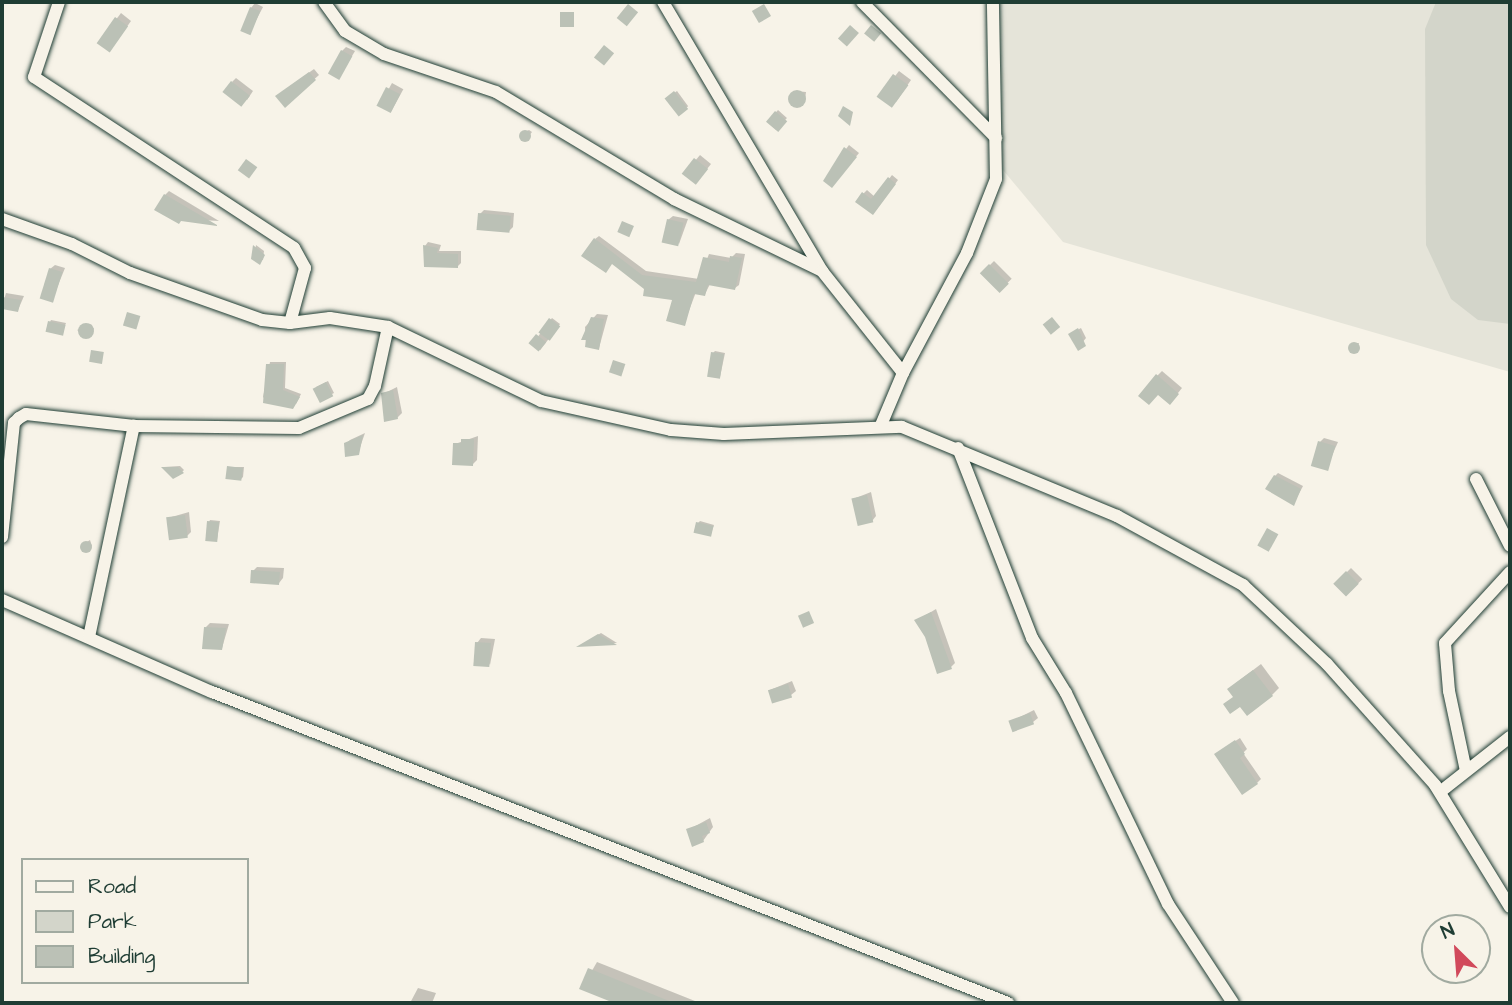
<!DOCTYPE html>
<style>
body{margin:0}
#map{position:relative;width:1512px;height:1005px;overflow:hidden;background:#f7f3e8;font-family:"Architects Daughter",sans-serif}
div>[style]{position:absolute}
.built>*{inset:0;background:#e5e4d9}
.green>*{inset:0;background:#d3d5ca}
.shadow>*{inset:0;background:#0003;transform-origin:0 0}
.building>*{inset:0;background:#bbc1b6;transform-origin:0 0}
.round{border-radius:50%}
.roads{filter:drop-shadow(0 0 2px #1f3d34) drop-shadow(0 0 2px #1f3d34)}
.minor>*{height:12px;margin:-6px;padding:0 6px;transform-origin:6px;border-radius:6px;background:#f7f3e8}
span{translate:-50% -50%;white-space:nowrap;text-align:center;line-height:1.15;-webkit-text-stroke:5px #f7f3e8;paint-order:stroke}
.frame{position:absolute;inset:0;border:4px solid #1f3d34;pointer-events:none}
.legend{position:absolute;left:21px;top:858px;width:228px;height:126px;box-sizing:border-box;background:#f7f3e8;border:2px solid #a1aaa0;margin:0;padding:9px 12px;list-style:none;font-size:21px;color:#1f3d34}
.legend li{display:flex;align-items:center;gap:14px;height:35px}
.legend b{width:35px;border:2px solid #a1aaa0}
.north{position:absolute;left:1421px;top:914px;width:70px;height:70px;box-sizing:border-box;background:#f7f3e8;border:2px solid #a1aaa0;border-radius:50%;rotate:335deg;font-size:19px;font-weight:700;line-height:28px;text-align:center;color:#1f3d34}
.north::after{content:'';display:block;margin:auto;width:24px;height:32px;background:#d1495b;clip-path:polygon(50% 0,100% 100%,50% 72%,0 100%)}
</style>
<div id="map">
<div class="built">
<div style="clip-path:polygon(993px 2px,1510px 2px,1510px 372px,1063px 242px,993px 158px)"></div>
</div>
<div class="green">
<div style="clip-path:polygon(1436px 2px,1510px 2px,1510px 324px,1478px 320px,1451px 299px,1426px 245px,1425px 29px)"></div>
</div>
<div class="shadow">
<div style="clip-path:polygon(255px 3px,263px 7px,249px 34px,251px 8px)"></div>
<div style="clip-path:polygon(121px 13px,131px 21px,114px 45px,99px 42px)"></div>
<div style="clip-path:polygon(346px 47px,355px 51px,339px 78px,342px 51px)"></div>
<div style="clip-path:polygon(314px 69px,319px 75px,285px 105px,282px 92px)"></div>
<div style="clip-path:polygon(899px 71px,911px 80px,896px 102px,879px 97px)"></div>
<div style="clip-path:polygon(236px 78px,253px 91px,247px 100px,232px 82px)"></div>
<div style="left:392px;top:83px;width:13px;height:26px;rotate:29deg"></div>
<div style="left:677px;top:91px;width:19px;height:13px;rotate:54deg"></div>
<div style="clip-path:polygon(795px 91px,806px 92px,805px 100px,791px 105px)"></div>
<div style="left:778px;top:110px;width:12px;height:16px;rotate:42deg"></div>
<div style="clip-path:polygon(529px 130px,532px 132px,525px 141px,521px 134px)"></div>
<div style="clip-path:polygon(849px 145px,859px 153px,835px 182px,846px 149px)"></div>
<div style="clip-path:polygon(700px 155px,711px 164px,700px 178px,684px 174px)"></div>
<div style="clip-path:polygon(892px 175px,898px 180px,876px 210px,863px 194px,867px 190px,875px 197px)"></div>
<div style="clip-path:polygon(169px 191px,219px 221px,182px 219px,165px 195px)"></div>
<div style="clip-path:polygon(484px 210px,514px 213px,513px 227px,508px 232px,480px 214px)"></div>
<div style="clip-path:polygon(673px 216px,688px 219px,679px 244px,668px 220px)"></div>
<div style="clip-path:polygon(599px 236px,646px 271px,699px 279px,709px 254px,731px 258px,736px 253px,745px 254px,739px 285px,735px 288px,710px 284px,705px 294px,696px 292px,684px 324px,675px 299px,646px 288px,595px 239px)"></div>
<div style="clip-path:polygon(428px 242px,441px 245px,439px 251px,461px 251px,461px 263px,457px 267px,425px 246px)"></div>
<div style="clip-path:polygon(256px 245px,264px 251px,263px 260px,254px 260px)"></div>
<div style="left:994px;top:261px;width:25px;height:17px;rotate:45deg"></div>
<div style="clip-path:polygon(55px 265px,65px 268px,52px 300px,50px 269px)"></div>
<div style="clip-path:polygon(6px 293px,24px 296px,18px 310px,2px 307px)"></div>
<div style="clip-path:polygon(597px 314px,608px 315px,599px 348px,586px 346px,585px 327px)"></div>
<div style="left:552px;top:318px;width:10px;height:33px;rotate:37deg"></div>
<div style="clip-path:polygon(51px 320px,66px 323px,62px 334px,50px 322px)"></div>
<div style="clip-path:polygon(91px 324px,94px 329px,89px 338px,77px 330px)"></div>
<div style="clip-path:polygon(1081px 328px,1086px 338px,1078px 348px,1072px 333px)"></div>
<div style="clip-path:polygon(1352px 343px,1359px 343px,1356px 352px,1350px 351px)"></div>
<div style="clip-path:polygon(715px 351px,725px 353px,720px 377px,713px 353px)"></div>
<div style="clip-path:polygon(270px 362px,286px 362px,285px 388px,301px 394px,296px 404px,270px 404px,263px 397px)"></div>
<div style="clip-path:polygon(1162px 371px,1182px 388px,1174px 398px,1157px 376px)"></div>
<div style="clip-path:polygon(328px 381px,334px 393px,332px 394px,316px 387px)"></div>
<div style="clip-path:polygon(397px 387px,402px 413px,397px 418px,383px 394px)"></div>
<div style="clip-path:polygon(365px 433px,358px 453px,346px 444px,350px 440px)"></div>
<div style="clip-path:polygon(478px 436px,477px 460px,473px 464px,455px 444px)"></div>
<div style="clip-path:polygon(1324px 438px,1338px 442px,1326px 469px,1320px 442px)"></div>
<div style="clip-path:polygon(180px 466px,184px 470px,178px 476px,164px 467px)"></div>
<div style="clip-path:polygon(229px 467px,244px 467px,243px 477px,241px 479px)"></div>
<div style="clip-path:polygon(1278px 473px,1303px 486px,1294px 503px,1275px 476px)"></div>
<div style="clip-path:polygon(871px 492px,876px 516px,872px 521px,853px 499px)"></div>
<div style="clip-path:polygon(189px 512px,191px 532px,187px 536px,168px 518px)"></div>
<div style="clip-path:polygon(210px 520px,220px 521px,217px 540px,209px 522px)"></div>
<div style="clip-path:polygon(700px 521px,714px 525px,710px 536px,698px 523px)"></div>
<div style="clip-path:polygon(90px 540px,92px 546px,84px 550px,82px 545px)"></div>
<div style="clip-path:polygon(257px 567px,284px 568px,283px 578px,279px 583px,253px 571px)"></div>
<div style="left:1351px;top:568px;width:16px;height:23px;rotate:45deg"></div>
<div style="clip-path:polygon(936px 609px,955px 663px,951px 667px,916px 621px)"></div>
<div style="clip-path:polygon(210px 623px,229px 624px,222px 648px,206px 627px)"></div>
<div style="clip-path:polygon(601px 633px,617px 643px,581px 645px)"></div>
<div style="clip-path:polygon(481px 638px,495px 639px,490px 665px,477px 643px)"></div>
<div style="clip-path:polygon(1261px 664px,1279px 688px,1272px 695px,1234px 696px,1236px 683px)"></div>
<div style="clip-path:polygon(792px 681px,796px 691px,791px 695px,770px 690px)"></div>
<div style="clip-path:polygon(1034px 710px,1038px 718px,1033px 722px,1010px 722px)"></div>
<div style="clip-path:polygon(1240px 738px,1247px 749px,1243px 753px,1261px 779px,1257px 783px,1220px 751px)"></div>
<div style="clip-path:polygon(710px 818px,713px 827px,703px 841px,688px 830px)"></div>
<div style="clip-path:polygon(597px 962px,700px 1003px,619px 1003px,582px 988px)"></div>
<div style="clip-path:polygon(418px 988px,436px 993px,432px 1003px,410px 1003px)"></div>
</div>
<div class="building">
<div style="left:628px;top:4px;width:13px;height:18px;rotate:39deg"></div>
<div style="left:764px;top:4px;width:14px;height:14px;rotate:60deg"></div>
<div style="left:250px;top:7px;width:11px;height:26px;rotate:22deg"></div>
<div style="left:560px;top:12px;width:14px;height:15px"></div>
<div style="left:115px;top:17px;width:16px;height:32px;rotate:35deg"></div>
<div style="left:850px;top:25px;width:12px;height:18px;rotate:42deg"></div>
<div style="left:871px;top:25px;width:13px;height:11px;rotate:39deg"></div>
<div style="left:604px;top:45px;width:13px;height:16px;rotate:39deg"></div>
<div style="left:341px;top:50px;width:13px;height:27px;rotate:29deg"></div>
<div style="clip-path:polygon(309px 72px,316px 80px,285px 108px,275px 96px)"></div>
<div style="left:893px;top:74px;width:19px;height:28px;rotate:36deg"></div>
<div style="left:231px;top:81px;width:24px;height:14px;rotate:38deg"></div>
<div style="left:386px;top:87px;width:16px;height:21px;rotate:27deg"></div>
<div class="round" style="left:788px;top:90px;width:18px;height:18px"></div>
<div style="left:674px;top:91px;width:23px;height:12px;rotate:52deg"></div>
<div style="clip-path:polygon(843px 106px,853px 112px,850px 126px,838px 116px)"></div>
<div style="left:775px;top:111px;width:16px;height:14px;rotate:40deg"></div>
<div class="round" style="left:519px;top:130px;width:12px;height:12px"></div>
<div style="clip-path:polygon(844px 147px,857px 157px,832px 188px,823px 181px)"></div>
<div style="left:694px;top:158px;width:18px;height:20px;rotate:38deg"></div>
<div style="left:246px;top:159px;width:14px;height:14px;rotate:36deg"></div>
<div style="clip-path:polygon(888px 177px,896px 184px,873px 215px,855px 202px,862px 192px,871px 199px)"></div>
<div style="clip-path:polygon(164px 194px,217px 225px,217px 226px,181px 221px,179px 224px,154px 210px)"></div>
<div style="left:478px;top:213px;width:33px;height:17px;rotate:5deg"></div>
<div style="left:667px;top:219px;width:17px;height:24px;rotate:13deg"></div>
<div style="left:622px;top:221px;width:13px;height:12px;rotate:23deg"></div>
<div style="clip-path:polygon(594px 238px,642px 275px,696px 282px,703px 257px,729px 262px,730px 256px,742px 258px,735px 290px,708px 285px,705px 296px,694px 294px,685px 326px,666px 321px,672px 300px,643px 296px,644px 289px,612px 264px,606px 273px,581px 256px)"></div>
<div style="clip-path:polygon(253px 245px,265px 255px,260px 265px,251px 259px)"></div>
<div style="clip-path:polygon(423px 245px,438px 248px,437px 253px,458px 254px,458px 268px,424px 267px)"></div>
<div style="left:989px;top:264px;width:28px;height:13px;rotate:45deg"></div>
<div style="left:49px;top:268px;width:14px;height:32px;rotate:17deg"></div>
<div style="clip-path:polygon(2px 297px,21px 300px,18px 312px,2px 309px)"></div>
<div style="left:127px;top:312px;width:14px;height:14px;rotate:17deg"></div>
<div style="clip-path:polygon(591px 317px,604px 319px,599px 350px,585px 347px,586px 340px,581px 340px)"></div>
<div style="left:1052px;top:317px;width:13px;height:12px;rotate:51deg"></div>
<div style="left:549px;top:318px;width:14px;height:18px;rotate:36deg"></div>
<div style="left:48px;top:321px;width:18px;height:11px;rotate:13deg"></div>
<div class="round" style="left:78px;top:323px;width:16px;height:16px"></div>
<div style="clip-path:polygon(1078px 328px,1086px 346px,1078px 351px,1068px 334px)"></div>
<div style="left:536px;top:334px;width:13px;height:12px;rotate:39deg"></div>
<div class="round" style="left:1348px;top:342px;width:12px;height:12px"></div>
<div style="left:91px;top:350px;width:13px;height:12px;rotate:9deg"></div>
<div style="left:711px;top:352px;width:13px;height:25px;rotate:9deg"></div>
<div style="left:613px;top:360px;width:13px;height:13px;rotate:18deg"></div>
<div style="clip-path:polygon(266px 364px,284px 364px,283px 390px,300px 397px,293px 409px,263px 403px)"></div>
<div style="clip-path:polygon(1156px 374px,1179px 394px,1170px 405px,1158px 395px,1149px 405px,1138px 396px)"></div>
<div style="left:326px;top:382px;width:16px;height:15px;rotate:63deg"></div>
<div style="clip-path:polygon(393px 390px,398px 419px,384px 422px,381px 393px)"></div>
<div style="clip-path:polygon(363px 435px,359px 455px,345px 457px,344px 443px)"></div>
<div style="clip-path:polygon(461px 439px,474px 439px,473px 466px,452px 465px,453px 443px,461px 443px)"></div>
<div style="left:1318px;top:441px;width:18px;height:26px;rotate:16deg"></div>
<div style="left:227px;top:466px;width:16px;height:13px;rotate:7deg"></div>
<div style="clip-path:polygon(161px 467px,178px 467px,184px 473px,173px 479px)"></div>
<div style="clip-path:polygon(1274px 475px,1301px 489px,1294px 506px,1265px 489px)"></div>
<div style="left:867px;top:495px;width:28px;height:16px;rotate:77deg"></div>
<div style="left:185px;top:515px;width:23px;height:19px;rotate:83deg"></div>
<div style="left:207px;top:521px;width:12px;height:20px;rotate:5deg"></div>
<div style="left:696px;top:522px;width:18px;height:11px;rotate:13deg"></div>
<div style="left:1267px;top:528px;width:13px;height:20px;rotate:29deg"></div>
<div class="round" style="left:80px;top:541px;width:12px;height:12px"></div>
<div style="left:251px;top:570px;width:29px;height:13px;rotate:4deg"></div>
<div style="left:1346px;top:571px;width:18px;height:18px;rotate:45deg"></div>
<div style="left:809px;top:611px;width:13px;height:12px;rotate:67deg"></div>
<div style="clip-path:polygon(931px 612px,952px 669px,937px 674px,925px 637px,914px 620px)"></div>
<div style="clip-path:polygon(204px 627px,226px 628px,222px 650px,202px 649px)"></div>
<div style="clip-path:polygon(598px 634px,617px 645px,576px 647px)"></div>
<div style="left:475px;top:642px;width:16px;height:24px;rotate:4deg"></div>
<div style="clip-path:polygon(1253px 670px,1273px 696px,1247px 716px,1240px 707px,1230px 714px,1223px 704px,1233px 697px,1227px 689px)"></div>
<div style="left:788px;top:684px;width:14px;height:21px;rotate:73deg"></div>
<div style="left:1030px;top:713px;width:12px;height:23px;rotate:70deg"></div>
<div style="clip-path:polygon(1235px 740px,1245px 754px,1240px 758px,1258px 784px,1242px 795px,1214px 754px)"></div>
<div style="clip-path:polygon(706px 822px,710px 833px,702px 836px,704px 842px,692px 847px,686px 829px)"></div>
<div style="clip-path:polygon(588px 968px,674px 1003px,614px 1003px,579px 989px)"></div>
</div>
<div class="roads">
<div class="minor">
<div style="left:59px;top:2px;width:79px;rotate:108.4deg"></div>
<div style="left:34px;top:77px;width:311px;rotate:33.3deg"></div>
<div style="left:294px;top:248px;width:23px;rotate:61deg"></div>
<div style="left:305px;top:268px;width:57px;rotate:105.3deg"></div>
<div style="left:324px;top:2px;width:36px;rotate:54deg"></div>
<div style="left:345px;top:31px;width:45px;rotate:30.5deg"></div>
<div style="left:384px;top:54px;width:118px;rotate:18.7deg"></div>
<div style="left:496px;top:92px;width:208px;rotate:31deg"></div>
<div style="left:674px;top:199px;width:165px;rotate:25.9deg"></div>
<div style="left:663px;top:2px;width:312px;rotate:59.4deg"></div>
<div style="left:822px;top:271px;width:130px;rotate:51.5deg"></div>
<div style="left:862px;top:2px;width:191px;rotate:45.4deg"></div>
<div style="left:2px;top:219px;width:74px;rotate:19.7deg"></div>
<div style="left:72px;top:244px;width:65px;rotate:26.6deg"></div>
<div style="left:130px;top:273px;width:140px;rotate:19.6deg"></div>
<div style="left:262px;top:320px;width:28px;rotate:6deg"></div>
<div style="left:290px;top:323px;width:40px;rotate:-7.1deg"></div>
<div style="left:330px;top:318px;width:59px;rotate:8.8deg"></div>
<div style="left:388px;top:327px;width:170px;rotate:25.8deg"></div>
<div style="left:541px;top:401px;width:133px;rotate:12.6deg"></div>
<div style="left:671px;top:430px;width:53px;rotate:4.3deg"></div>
<div style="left:724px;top:434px;width:178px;rotate:-2.3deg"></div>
<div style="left:902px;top:427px;width:233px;rotate:22.5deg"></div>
<div style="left:1117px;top:516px;width:144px;rotate:28.7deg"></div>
<div style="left:1243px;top:585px;width:115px;rotate:43.2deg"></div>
<div style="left:1327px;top:664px;width:162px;rotate:48.2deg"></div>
<div style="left:1435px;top:785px;width:143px;rotate:58.4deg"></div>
<div style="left:881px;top:425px;width:56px;rotate:-67.1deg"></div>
<div style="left:903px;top:373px;width:136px;rotate:-61.9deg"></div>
<div style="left:967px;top:253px;width:79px;rotate:-68.6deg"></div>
<div style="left:996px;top:179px;width:177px;rotate:-91deg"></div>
<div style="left:958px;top:448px;width:204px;rotate:68.7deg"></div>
<div style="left:1032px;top:638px;width:65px;rotate:58.3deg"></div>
<div style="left:1066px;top:693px;width:234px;rotate:64.2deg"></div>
<div style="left:1168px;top:904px;width:118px;rotate:56.7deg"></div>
<div style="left:1476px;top:479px;width:75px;rotate:63.1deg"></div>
<div style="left:2px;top:537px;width:115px;rotate:-84deg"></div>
<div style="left:14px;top:423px;width:7px;rotate:-45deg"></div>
<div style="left:19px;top:418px;width:8px;rotate:-30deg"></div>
<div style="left:26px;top:414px;width:109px;rotate:6.3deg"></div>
<div style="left:134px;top:426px;width:165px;rotate:0.7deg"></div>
<div style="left:299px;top:428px;width:75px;rotate:-22.8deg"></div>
<div style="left:368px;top:399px;width:15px;rotate:-62deg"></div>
<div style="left:375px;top:386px;width:60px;rotate:-77.6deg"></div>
<div style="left:2px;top:600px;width:229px;rotate:23.7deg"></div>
<div style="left:212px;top:692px;width:855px;rotate:21.34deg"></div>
<div style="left:89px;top:637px;width:216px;rotate:-78deg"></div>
<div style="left:1466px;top:771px;width:82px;rotate:-102deg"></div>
<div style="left:1449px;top:691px;width:48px;rotate:-94.8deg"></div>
<div style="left:1445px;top:643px;width:96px;rotate:-47.5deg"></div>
<div style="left:1440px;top:792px;width:89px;rotate:-38.2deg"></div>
</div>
</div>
<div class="frame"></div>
<ul class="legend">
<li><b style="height:9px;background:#f7f3e8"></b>Road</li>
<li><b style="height:19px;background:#d3d5ca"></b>Park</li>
<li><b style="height:19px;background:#bbc1b6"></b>Building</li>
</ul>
<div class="north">N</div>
</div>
